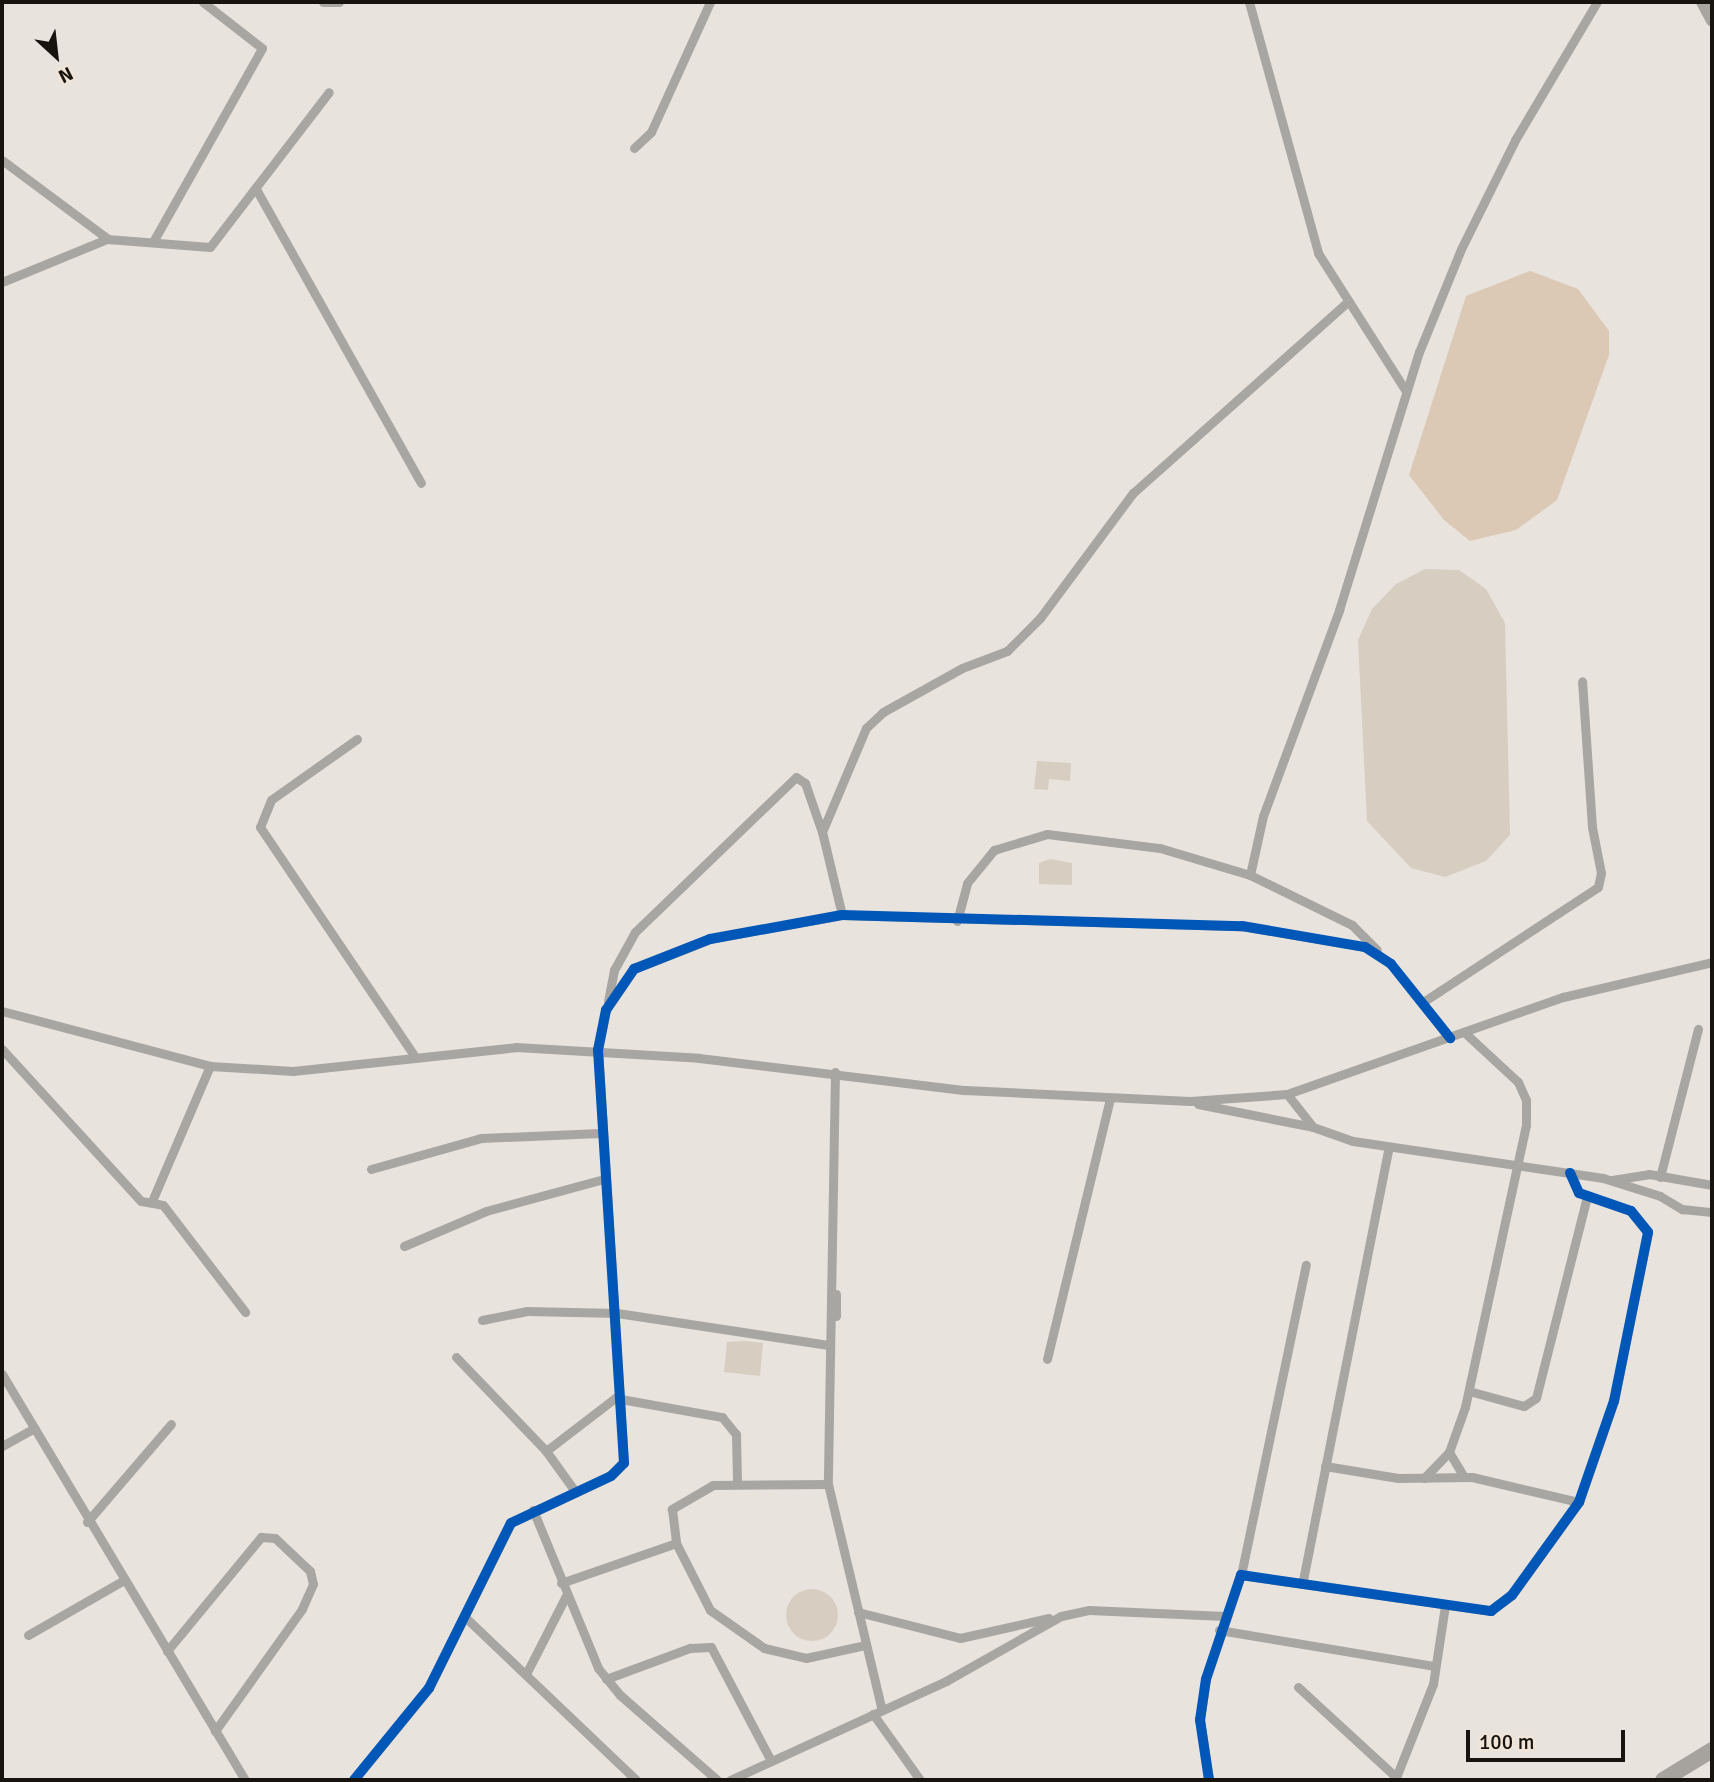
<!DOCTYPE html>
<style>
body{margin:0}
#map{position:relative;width:1714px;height:1782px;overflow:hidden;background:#e9e3dd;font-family:Signika,sans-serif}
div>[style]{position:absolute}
.green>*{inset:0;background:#dbc9b5}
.building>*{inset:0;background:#d7cdc1}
.round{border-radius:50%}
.street>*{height:9px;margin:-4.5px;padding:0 4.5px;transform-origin:4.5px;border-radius:4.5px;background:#a8a6a3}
.secondary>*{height:12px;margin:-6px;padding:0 6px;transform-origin:6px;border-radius:6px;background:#a8a4a1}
.highway>*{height:16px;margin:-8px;padding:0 8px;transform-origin:8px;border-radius:8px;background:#a6a29e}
.cycleway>*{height:10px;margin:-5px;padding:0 5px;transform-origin:5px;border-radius:5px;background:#0057b8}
span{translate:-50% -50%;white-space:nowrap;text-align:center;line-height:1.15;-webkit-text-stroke:6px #efe4d7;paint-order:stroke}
.frame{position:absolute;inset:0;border:4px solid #17130f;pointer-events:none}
.north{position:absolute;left:21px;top:21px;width:70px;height:70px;-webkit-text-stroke:5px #efe4d7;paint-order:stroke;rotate:153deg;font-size:19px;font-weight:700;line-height:28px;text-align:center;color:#17130f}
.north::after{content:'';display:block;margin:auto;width:24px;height:32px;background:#17130f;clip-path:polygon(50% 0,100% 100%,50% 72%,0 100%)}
.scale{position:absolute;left:1466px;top:1730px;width:159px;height:32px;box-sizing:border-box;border:4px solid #17130f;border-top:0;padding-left:9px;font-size:21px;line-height:24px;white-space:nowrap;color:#17130f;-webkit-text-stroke:5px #efe4d7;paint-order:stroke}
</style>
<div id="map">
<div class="green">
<div style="clip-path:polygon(1530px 271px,1578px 289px,1609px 331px,1609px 355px,1557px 500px,1516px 530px,1470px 541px,1444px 520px,1409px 475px,1466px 296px)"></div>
</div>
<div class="building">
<div style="clip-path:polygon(1425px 569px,1459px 570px,1486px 589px,1505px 623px,1510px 835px,1486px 861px,1445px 877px,1411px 868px,1367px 821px,1358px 640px,1372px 609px,1396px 584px)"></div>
<div style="clip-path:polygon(1037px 761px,1071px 763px,1070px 781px,1049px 779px,1048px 790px,1034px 789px)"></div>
<div style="clip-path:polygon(1050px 859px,1072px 863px,1072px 885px,1039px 884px,1039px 863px)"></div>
<div style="clip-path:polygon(746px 1341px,763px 1343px,760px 1376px,724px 1372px,727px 1342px)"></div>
<div class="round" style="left:786px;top:1589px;width:52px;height:52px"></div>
</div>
<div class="street">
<div style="left:323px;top:2px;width:16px"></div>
<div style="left:1249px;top:2px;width:260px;rotate:74.6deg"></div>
<div style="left:1318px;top:253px;width:164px;rotate:57.5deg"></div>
<div style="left:634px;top:148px;width:23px;rotate:-43deg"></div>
<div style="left:651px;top:132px;width:143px;rotate:-65.6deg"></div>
<div style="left:2px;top:160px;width:132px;rotate:36.7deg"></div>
<div style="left:256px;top:189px;width:337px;rotate:60.7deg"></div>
<div style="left:154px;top:240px;width:220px;rotate:-60.6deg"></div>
<div style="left:262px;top:48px;width:75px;rotate:-142.1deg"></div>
<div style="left:2px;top:282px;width:113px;rotate:-22.3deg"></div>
<div style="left:107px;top:239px;width:103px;rotate:4.4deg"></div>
<div style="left:210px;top:247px;width:195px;rotate:-52.5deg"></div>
<div style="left:357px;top:739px;width:105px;rotate:144.7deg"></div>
<div style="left:271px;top:800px;width:29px;rotate:112deg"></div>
<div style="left:260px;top:827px;width:275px;rotate:56deg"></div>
<div style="left:1250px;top:875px;width:60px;rotate:-77.6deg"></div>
<div style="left:1263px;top:816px;width:220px;rotate:-69.7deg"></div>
<div style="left:1339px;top:610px;width:270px;rotate:-72.8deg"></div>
<div style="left:1419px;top:352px;width:111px;rotate:-67.8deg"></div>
<div style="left:1461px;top:249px;width:122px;rotate:-63.6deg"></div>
<div style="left:1515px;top:140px;width:161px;rotate:-59.3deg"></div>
<div style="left:842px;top:915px;width:85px;rotate:-103.5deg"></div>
<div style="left:822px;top:832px;width:113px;rotate:-67.1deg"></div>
<div style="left:866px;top:728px;width:23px;rotate:-43deg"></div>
<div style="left:883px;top:712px;width:90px;rotate:-29.1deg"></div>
<div style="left:962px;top:668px;width:48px;rotate:-20.7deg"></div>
<div style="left:1007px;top:651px;width:47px;rotate:-45deg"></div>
<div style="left:1040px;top:618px;width:156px;rotate:-53.4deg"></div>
<div style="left:1133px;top:493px;width:285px;rotate:-41.7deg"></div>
<div style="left:957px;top:921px;width:39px;rotate:-75deg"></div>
<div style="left:967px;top:883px;width:43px;rotate:-50.7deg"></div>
<div style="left:994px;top:850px;width:55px;rotate:-16.8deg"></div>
<div style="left:1047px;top:834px;width:114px;rotate:7.1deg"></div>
<div style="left:1160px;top:848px;width:94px;rotate:16.7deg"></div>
<div style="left:1250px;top:875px;width:114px;rotate:26.1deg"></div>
<div style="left:1352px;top:925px;width:35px;rotate:45deg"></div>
<div style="left:608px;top:1001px;width:32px;rotate:-79deg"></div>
<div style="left:614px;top:970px;width:43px;rotate:-61.1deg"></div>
<div style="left:635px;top:932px;width:223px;rotate:-43.9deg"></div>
<div style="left:796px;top:777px;width:11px;rotate:34deg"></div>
<div style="left:805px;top:783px;width:52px;rotate:70.9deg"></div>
<div style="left:1423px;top:1002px;width:209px;rotate:-33.3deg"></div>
<div style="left:1598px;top:887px;width:14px;rotate:-78deg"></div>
<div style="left:1601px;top:873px;width:47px;rotate:-101.1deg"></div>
<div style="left:1592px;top:827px;width:146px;rotate:-93.9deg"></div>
<div style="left:2px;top:1011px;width:215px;rotate:14.8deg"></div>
<div style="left:210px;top:1066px;width:83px;rotate:3.4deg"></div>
<div style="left:293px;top:1071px;width:224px;rotate:-6.1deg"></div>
<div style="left:516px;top:1047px;width:183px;rotate:3.4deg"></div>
<div style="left:699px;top:1058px;width:268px;rotate:6.9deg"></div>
<div style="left:965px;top:1090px;width:225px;rotate:2.8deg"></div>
<div style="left:1190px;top:1101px;width:97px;rotate:-4.1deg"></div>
<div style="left:1287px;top:1094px;width:293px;rotate:-19.4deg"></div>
<div style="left:1563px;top:997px;width:153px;rotate:-13.2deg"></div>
<div style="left:2px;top:1049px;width:206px;rotate:47.6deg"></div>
<div style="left:141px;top:1201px;width:22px;rotate:10deg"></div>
<div style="left:163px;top:1205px;width:135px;rotate:52.5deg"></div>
<div style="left:835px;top:1072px;width:412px;rotate:91deg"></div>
<div style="left:828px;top:1484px;width:232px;rotate:76.6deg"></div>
<div style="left:1287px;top:1094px;width:42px;rotate:51.8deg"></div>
<div style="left:1313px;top:1127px;width:42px;rotate:19.3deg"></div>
<div style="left:1353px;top:1141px;width:253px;rotate:8.4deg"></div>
<div style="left:1603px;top:1178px;width:60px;rotate:17.5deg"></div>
<div style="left:1660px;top:1196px;width:26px;rotate:31deg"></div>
<div style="left:1682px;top:1209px;width:30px;rotate:6deg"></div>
<div style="left:1198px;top:1104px;width:117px;rotate:11.3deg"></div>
<div style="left:371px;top:1169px;width:114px;rotate:-15.7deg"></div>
<div style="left:481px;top:1138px;width:119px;rotate:-2.4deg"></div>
<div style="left:1660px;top:1177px;width:153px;rotate:-75.6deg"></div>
<div style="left:1612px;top:1180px;width:37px;rotate:-9deg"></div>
<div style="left:1649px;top:1174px;width:64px;rotate:9.9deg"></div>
<div style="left:152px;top:1201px;width:147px;rotate:-66.8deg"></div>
<div style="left:404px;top:1246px;width:89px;rotate:-23.1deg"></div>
<div style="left:486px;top:1211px;width:122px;rotate:-15.2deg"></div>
<div style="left:836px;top:1294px;width:22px;rotate:90deg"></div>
<div style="left:482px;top:1320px;width:46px;rotate:-11.3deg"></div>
<div style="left:527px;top:1311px;width:90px;rotate:1.3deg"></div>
<div style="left:617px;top:1313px;width:214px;rotate:8.6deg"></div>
<div style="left:456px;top:1357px;width:130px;rotate:46.2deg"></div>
<div style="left:546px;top:1451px;width:48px;rotate:54.3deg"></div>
<div style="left:1047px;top:1359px;width:268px;rotate:-76.4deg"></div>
<div style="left:2px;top:1374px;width:473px;rotate:59.1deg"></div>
<div style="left:1469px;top:1391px;width:57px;rotate:15.3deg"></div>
<div style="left:1524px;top:1406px;width:14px;rotate:-34deg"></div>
<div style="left:1536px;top:1398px;width:207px;rotate:-75.8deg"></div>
<div style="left:2px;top:1446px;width:37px;rotate:-29deg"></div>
<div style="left:546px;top:1451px;width:87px;rotate:-37.5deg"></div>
<div style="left:615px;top:1398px;width:109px;rotate:10.1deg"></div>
<div style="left:722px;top:1417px;width:22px;rotate:51deg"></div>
<div style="left:736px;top:1434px;width:47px;rotate:88.8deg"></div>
<div style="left:1449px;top:1452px;width:29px;rotate:59deg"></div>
<div style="left:1325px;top:1466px;width:74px;rotate:9.3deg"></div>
<div style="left:1398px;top:1478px;width:74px;rotate:-0.8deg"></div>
<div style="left:1472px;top:1477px;width:110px;rotate:13.2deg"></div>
<div style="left:1424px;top:1478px;width:36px;rotate:-46deg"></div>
<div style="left:1449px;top:1452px;width:48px;rotate:-70.4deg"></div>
<div style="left:1465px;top:1407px;width:289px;rotate:-77.8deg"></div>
<div style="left:1526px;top:1125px;width:25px;rotate:-90deg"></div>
<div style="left:1526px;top:1100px;width:20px;rotate:-114deg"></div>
<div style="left:1518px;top:1082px;width:74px;rotate:-137.2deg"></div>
<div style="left:828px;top:1484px;width:115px;rotate:179.5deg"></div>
<div style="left:713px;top:1485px;width:48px;rotate:149.7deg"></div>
<div style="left:672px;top:1509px;width:34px;rotate:83deg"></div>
<div style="left:676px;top:1543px;width:75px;rotate:63.1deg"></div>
<div style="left:710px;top:1610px;width:66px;rotate:35.1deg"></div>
<div style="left:764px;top:1648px;width:43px;rotate:13.4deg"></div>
<div style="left:806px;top:1658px;width:60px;rotate:-12.4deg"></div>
<div style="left:533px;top:1510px;width:171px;rotate:67.6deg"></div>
<div style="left:598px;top:1668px;width:35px;rotate:51deg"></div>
<div style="left:620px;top:1695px;width:129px;rotate:41.2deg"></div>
<div style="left:87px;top:1522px;width:129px;rotate:-49.4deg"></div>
<div style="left:1241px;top:1575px;width:317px;rotate:-78.2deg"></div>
<div style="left:1303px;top:1580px;width:441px;rotate:-78.8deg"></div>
<div style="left:561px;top:1583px;width:122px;rotate:-19.2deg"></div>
<div style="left:858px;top:1612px;width:105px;rotate:14.3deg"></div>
<div style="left:960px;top:1638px;width:91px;rotate:-12.7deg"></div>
<div style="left:465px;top:1617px;width:236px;rotate:43.6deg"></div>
<div style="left:1219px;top:1630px;width:219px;rotate:9.5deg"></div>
<div style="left:28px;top:1635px;width:111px;rotate:-29.8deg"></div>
<div style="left:167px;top:1651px;width:148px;rotate:-50.5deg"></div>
<div style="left:261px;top:1537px;width:14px;rotate:4deg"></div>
<div style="left:275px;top:1538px;width:48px;rotate:43.3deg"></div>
<div style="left:310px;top:1571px;width:13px;rotate:77deg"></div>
<div style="left:313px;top:1584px;width:27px;rotate:114deg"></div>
<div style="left:302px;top:1609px;width:150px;rotate:125.5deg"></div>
<div style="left:526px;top:1674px;width:88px;rotate:-62.9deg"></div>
<div style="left:606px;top:1679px;width:90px;rotate:-20.3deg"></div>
<div style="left:690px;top:1648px;width:21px;rotate:-3deg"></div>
<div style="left:711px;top:1647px;width:129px;rotate:62.2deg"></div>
<div style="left:1298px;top:1687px;width:133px;rotate:42.6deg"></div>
<div style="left:873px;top:1714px;width:81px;rotate:54.5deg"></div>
<div style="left:354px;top:1780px;width:119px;rotate:-50.8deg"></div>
<div style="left:429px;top:1688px;width:184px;rotate:-63.6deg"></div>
<div style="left:511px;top:1523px;width:110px;rotate:-25.2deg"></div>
<div style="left:611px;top:1476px;width:18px;rotate:-45deg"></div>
<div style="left:624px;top:1463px;width:414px;rotate:-93.6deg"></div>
<div style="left:598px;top:1050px;width:41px;rotate:-78.7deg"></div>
<div style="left:606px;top:1010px;width:50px;rotate:-55.7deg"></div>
<div style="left:634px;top:969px;width:82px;rotate:-21.5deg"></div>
<div style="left:710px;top:939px;width:134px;rotate:-10.3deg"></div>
<div style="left:842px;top:915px;width:400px;rotate:1.6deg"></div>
<div style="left:1242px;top:926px;width:125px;rotate:9.7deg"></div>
<div style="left:1365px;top:947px;width:31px;rotate:33deg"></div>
<div style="left:1391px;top:964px;width:95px;rotate:51.4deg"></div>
<div style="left:730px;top:1780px;width:238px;rotate:-24.6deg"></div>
<div style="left:946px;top:1681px;width:132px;rotate:-29.5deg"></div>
<div style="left:1061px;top:1616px;width:29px;rotate:-12deg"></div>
<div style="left:1089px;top:1610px;width:136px;rotate:2.5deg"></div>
<div style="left:1209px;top:1780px;width:61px;rotate:-98.5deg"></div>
<div style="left:1200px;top:1720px;width:41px;rotate:-81.7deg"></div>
<div style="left:1206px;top:1679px;width:110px;rotate:-71.4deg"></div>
<div style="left:1241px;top:1575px;width:253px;rotate:8.2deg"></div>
<div style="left:1491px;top:1611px;width:26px;rotate:-37deg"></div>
<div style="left:1512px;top:1595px;width:115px;rotate:-54.2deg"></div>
<div style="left:1579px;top:1502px;width:107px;rotate:-70.9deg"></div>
<div style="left:1614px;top:1401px;width:172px;rotate:-78.6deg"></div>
<div style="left:1648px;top:1232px;width:27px;rotate:-129deg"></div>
<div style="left:1631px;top:1211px;width:55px;rotate:-160.9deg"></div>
<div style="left:1579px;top:1193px;width:22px;rotate:-114deg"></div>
<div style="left:1395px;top:1780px;width:103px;rotate:-68.4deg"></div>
<div style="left:1433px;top:1684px;width:79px;rotate:-81.3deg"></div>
</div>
<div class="secondary">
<div style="left:1702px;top:2px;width:21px;rotate:62deg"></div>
</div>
<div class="highway">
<div style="left:1663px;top:1780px;width:57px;rotate:-31.5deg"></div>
</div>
<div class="cycleway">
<div style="left:354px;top:1780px;width:119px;rotate:-50.8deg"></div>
<div style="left:429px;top:1688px;width:184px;rotate:-63.6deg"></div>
<div style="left:511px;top:1523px;width:110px;rotate:-25.2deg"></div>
<div style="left:611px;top:1476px;width:18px;rotate:-45deg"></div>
<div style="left:624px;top:1463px;width:414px;rotate:-93.6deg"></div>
<div style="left:598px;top:1050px;width:41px;rotate:-78.7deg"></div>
<div style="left:606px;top:1010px;width:50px;rotate:-55.7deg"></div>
<div style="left:634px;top:969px;width:82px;rotate:-21.5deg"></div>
<div style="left:710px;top:939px;width:134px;rotate:-10.3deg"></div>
<div style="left:842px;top:915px;width:400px;rotate:1.6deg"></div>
<div style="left:1242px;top:926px;width:125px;rotate:9.7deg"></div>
<div style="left:1365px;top:947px;width:31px;rotate:33deg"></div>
<div style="left:1391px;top:964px;width:95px;rotate:51.4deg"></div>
<div style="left:1209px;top:1780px;width:61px;rotate:-98.5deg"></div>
<div style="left:1200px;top:1720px;width:41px;rotate:-81.7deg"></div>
<div style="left:1206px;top:1679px;width:110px;rotate:-71.4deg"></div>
<div style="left:1241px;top:1575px;width:253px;rotate:8.2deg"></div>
<div style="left:1491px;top:1611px;width:26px;rotate:-37deg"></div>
<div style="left:1512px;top:1595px;width:115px;rotate:-54.2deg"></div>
<div style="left:1579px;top:1502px;width:107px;rotate:-70.9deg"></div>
<div style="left:1614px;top:1401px;width:172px;rotate:-78.6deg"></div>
<div style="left:1648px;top:1232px;width:27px;rotate:-129deg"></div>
<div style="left:1631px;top:1211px;width:55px;rotate:-160.9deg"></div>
<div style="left:1579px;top:1193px;width:22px;rotate:-114deg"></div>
</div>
<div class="frame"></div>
<div class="north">N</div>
<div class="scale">100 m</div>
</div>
